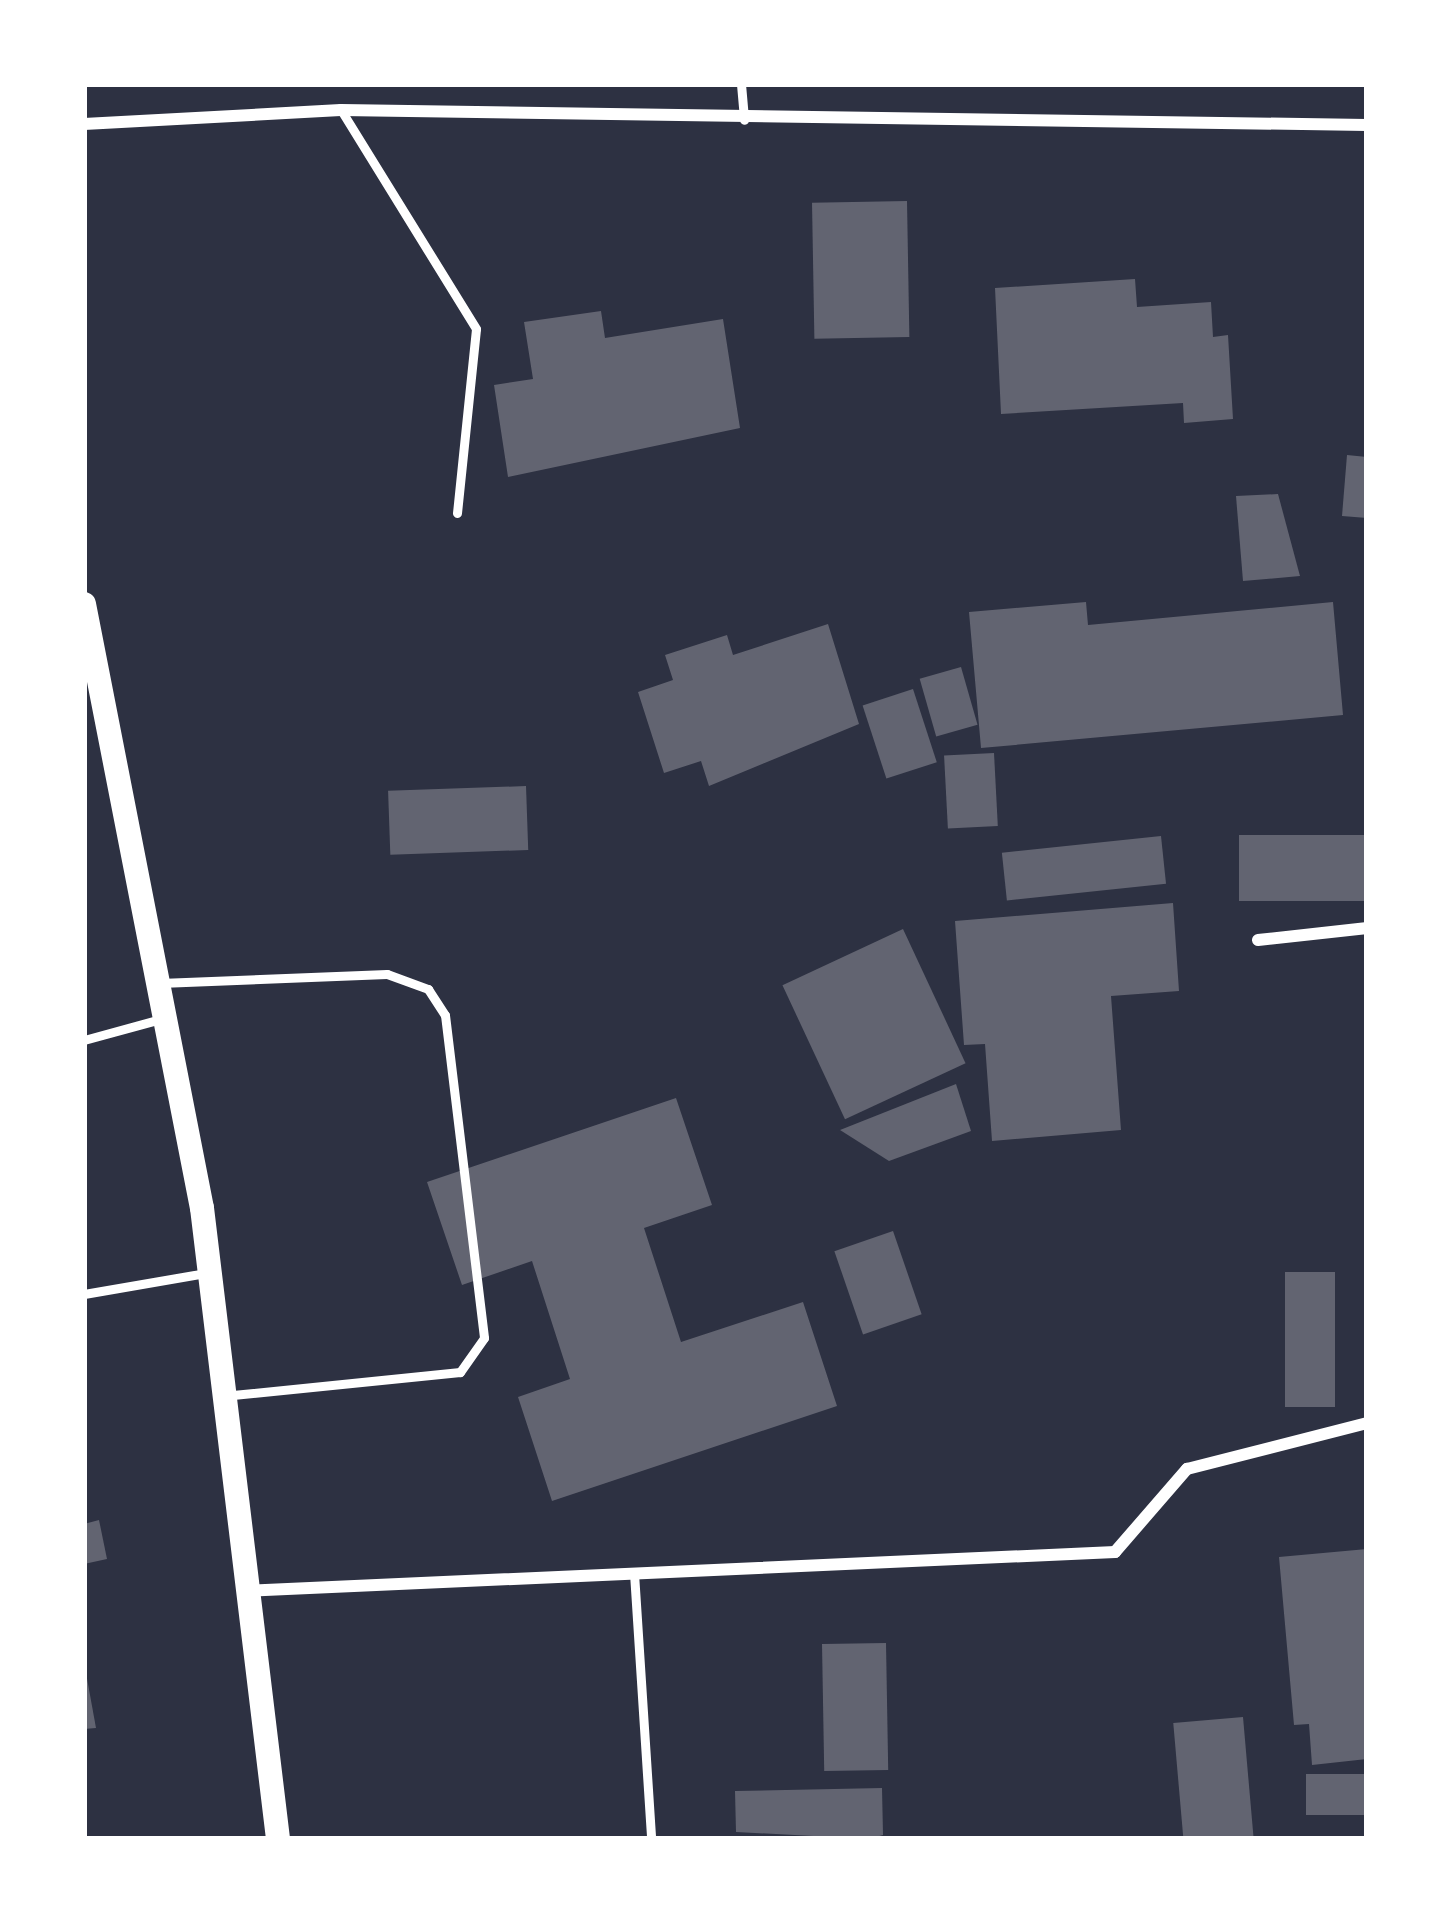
<!DOCTYPE html>
<style>
body{margin:0}
#map{position:relative;width:1451px;height:1923px;overflow:hidden;background:#2d3142;font-family:"Fira Sans",sans-serif}
div>[style]{position:absolute}
.building>*{inset:0;background:#626471;transform-origin:0 0}
.service>*{height:9px;margin:-4.5px;padding:0 4.5px;transform-origin:4.5px;border-radius:4.5px;background:#fff}
.minor>*{height:12px;margin:-6px;padding:0 6px;transform-origin:6px;border-radius:6px;background:#fff}
.secondary>*{height:24px;margin:-12px;padding:0 12px;transform-origin:12px;border-radius:12px;background:#fff}
span{translate:-50% -50%;white-space:nowrap;text-align:center;line-height:1.15;-webkit-text-stroke:12px #fff;paint-order:stroke}
.frame{position:absolute;inset:0;border:87px solid #fff;pointer-events:none}
</style>
<div id="map">
<div class="building">
<div style="left:907px;top:201px;width:136px;height:95px;rotate:89deg"></div>
<div style="clip-path:polygon(1135px 279px,1137px 307px,1211px 302px,1213px 337px,1228px 335px,1233px 419px,1184px 423px,1183px 403px,1001px 414px,995px 288px)"></div>
<div style="clip-path:polygon(601px 311px,605px 338px,723px 319px,740px 428px,508px 477px,494px 385px,533px 379px,524px 322px)"></div>
<div style="clip-path:polygon(1347px 455px,1367px 457px,1367px 518px,1342px 516px)"></div>
<div style="clip-path:polygon(1278px 494px,1300px 576px,1243px 581px,1236px 496px)"></div>
<div style="clip-path:polygon(1086px 602px,1088px 625px,1333px 602px,1343px 715px,981px 748px,969px 612px)"></div>
<div style="clip-path:polygon(828px 624px,859px 724px,709px 786px,701px 761px,664px 773px,638px 692px,673px 680px,665px 655px,727px 635px,733px 655px)"></div>
<div style="left:961px;top:667px;width:60px;height:43px;rotate:74deg"></div>
<div style="left:913px;top:689px;width:77px;height:53px;rotate:72deg"></div>
<div style="left:994px;top:753px;width:73px;height:50px;rotate:87deg"></div>
<div style="left:526px;top:786px;width:64px;height:138px;rotate:88deg"></div>
<div style="left:1367px;top:835px;width:66px;height:128px;rotate:90deg"></div>
<div style="left:1161px;top:836px;width:48px;height:160px;rotate:84deg"></div>
<div style="clip-path:polygon(1173px 903px,1179px 991px,1111px 996px,1121px 1130px,992px 1141px,985px 1044px,964px 1045px,955px 921px)"></div>
<div style="left:903px;top:929px;width:148px;height:133px;rotate:65deg"></div>
<div style="clip-path:polygon(956px 1084px,971px 1131px,889px 1161px,840px 1130px)"></div>
<div style="clip-path:polygon(676px 1098px,712px 1205px,644px 1228px,681px 1342px,803px 1302px,837px 1406px,552px 1501px,518px 1397px,570px 1379px,532px 1261px,462px 1285px,427px 1182px)"></div>
<div style="left:893px;top:1231px;width:88px;height:62px;rotate:71deg"></div>
<div style="left:1285px;top:1272px;width:50px;height:135px"></div>
<div style="clip-path:polygon(99px 1520px,107px 1559px,84px 1564px,84px 1524px)"></div>
<div style="clip-path:polygon(1367px 1549px,1367px 1759px,1312px 1765px,1309px 1724px,1294px 1725px,1279px 1557px)"></div>
<div style="left:886px;top:1643px;width:127px;height:64px;rotate:89deg"></div>
<div style="clip-path:polygon(84px 1662px,96px 1728px,84px 1729px)"></div>
<div style="left:1243px;top:1717px;width:122px;height:70px;rotate:85deg"></div>
<div style="left:1367px;top:1774px;width:41px;height:61px;rotate:90deg"></div>
<div style="clip-path:polygon(882px 1788px,883px 1835px,869px 1839px,736px 1832px,735px 1791px)"></div>
</div>
<div class="service">
<div style="left:741px;top:84px;width:36px;rotate:85deg"></div>
<div style="left:341px;top:110px;width:257px;rotate:58.3deg"></div>
<div style="left:476px;top:329px;width:185px;rotate:95.9deg"></div>
<div style="left:160px;top:983px;width:227px;rotate:-2.3deg"></div>
<div style="left:387px;top:974px;width:44px;rotate:20.1deg"></div>
<div style="left:428px;top:989px;width:31px;rotate:57deg"></div>
<div style="left:445px;top:1015px;width:325px;rotate:83.1deg"></div>
<div style="left:484px;top:1338px;width:42px;rotate:125.2deg"></div>
<div style="left:460px;top:1372px;width:236px;rotate:174.2deg"></div>
<div style="left:84px;top:1040px;width:80px;rotate:-15.3deg"></div>
<div style="left:84px;top:1294px;width:123px;rotate:-9.8deg"></div>
<div style="left:634px;top:1573px;width:267px;rotate:86.3deg"></div>
</div>
<div class="minor">
<div style="left:84px;top:124px;width:257px;rotate:-3.1deg"></div>
<div style="left:341px;top:110px;width:1026px;rotate:0.84deg"></div>
<div style="left:1258px;top:940px;width:110px;rotate:-6.3deg"></div>
<div style="left:245px;top:1591px;width:871px;rotate:-2.57deg"></div>
<div style="left:1115px;top:1552px;width:110px;rotate:-49.1deg"></div>
<div style="left:1187px;top:1469px;width:186px;rotate:-14.3deg"></div>
</div>
<div class="secondary">
<div style="left:84px;top:604px;width:615px;rotate:78.95deg"></div>
<div style="left:202px;top:1208px;width:636px;rotate:83.13deg"></div>
</div>
<div class="frame"></div>
</div>
